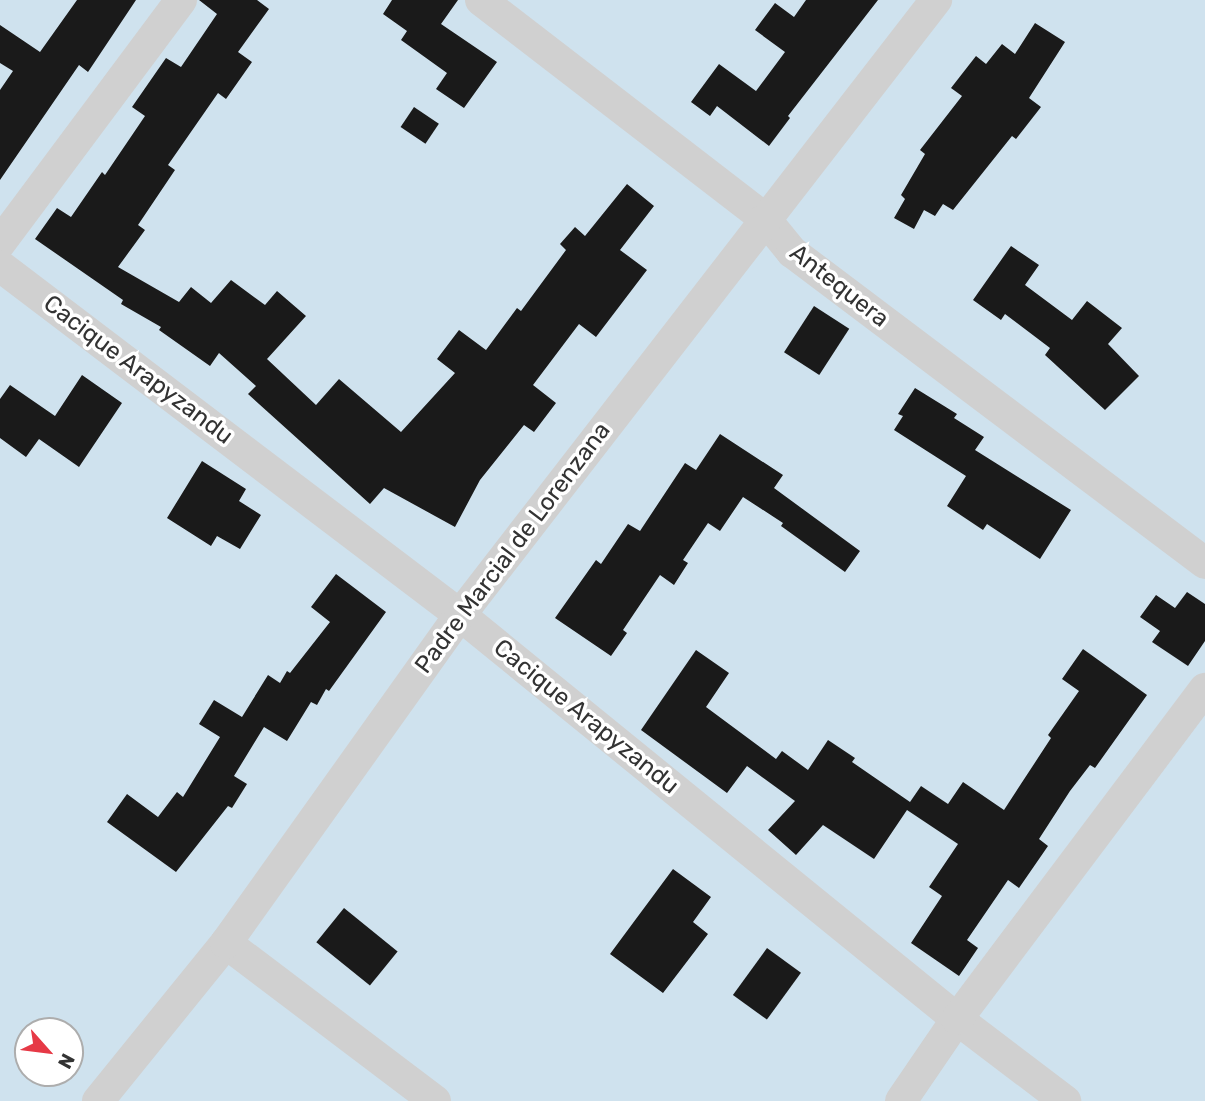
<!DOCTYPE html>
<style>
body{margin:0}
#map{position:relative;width:1205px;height:1101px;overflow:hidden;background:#fff;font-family:Rubik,sans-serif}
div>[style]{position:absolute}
.water>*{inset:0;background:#cfe2ee}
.building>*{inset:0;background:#1a1a1a;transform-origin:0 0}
.minor>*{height:32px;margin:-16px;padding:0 16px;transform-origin:16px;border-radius:16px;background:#d0d0d0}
span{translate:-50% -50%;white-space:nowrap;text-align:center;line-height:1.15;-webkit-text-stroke:7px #fff;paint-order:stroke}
.street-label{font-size:24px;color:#333}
.north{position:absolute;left:14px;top:1017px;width:70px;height:70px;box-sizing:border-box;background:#fff;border:2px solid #adadad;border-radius:50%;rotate:118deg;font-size:19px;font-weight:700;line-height:28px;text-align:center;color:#333}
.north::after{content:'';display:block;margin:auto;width:24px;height:32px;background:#e63946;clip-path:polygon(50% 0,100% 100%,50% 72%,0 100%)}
</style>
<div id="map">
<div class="water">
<div style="clip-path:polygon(evenodd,0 0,1205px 0,1205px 1101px,0 1101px,0 0,28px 1031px,70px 1031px,70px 1073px,28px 1073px,28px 1031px)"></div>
</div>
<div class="building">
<div style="clip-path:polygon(77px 0,136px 0,88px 72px,79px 65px,0 180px,0 90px,13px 71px,0 63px,0 25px,40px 52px)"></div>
<div style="clip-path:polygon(199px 0,257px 0,269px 9px,238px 52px,252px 62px,226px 99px,218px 93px,168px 165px,175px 170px,138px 225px,145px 230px,118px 267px,179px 302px,191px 287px,211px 303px,231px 280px,265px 305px,277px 291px,306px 316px,267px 359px,316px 405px,339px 379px,401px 432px,455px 373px,437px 359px,459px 330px,486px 350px,517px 308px,521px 311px,566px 250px,560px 244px,575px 227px,585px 236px,627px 184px,654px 206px,620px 250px,647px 270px,596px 337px,579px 324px,533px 385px,556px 403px,534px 432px,524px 425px,480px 480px,455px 527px,384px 488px,370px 504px,248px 394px,256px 386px,219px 353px,210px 366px,159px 330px,161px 327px,121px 304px,123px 300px,35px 239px,57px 208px,71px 217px,102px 172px,105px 175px,145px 116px,132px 107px,166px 58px,181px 67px,217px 14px)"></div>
<div style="clip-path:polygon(392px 0,458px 0,441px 24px,497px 62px,464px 108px,436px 89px,447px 73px,401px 40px,407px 31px,383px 14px)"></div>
<div style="clip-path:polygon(806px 0,878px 0,788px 116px,790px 118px,769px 146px,717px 106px,710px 116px,691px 102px,719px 64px,756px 91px,785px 52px,755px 30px,775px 3px,794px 17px)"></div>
<div style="clip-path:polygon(1035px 23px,1065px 42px,1029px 98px,1041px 107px,1016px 139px,1012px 136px,953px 210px,943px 204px,935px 216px,924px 210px,914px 229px,894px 218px,905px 199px,901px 195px,925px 154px,920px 150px,962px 96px,951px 88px,976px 56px,986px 64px,1002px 44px,1015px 54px)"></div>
<div style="left:414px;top:107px;width:30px;height:24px;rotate:34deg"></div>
<div style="clip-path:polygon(1011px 246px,1039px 265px,1025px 285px,1072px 320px,1087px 301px,1122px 328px,1108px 344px,1139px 376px,1105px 410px,1045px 355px,1050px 348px,1005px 314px,1001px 320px,973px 300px)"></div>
<div style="left:814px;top:306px;width:42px;height:55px;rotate:33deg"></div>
<div style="clip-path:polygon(82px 375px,122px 403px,79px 467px,39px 439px,26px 457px,0 438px,0 399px,10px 385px,55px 416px)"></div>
<div style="clip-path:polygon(915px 388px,957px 414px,954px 418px,984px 437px,975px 450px,1071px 510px,1040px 559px,987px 524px,983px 530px,947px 506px,966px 476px,894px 430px,903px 416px,898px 414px)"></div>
<div style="clip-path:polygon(720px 434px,783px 475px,774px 488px,860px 551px,845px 572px,781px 526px,783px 523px,743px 497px,720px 531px,708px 523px,683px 560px,688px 563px,674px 585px,660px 575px,623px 630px,627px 633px,611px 656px,555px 618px,596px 560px,601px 564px,628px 524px,640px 531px,685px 463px,696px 470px)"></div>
<div style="clip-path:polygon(202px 461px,246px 489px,239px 501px,261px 515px,240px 549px,217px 536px,211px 546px,167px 518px)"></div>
<div style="clip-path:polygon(336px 574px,386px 612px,329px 691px,326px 689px,317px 705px,311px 702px,287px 741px,264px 727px,234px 776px,247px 784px,232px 808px,228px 806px,176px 872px,107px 822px,127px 794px,158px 817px,177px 792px,183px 797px,220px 737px,199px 724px,214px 700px,242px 717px,268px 675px,280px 683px,287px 671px,290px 673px,330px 622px,311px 607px)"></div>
<div style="clip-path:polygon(1187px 592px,1205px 604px,1205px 641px,1188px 666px,1152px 642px,1160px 631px,1140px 617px,1156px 595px,1175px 608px)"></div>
<div style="clip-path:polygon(1083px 649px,1147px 695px,1095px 768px,1090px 765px,1070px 791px,1039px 839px,1048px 846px,1019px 888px,1008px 880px,967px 940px,978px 948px,959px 976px,911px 943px,942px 896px,929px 887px,958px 844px,907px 810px,874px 859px,823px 825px,796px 855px,768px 830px,795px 801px,747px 766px,727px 793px,641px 730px,696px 650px,729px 673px,706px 707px,776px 759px,782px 751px,808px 770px,828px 740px,855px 758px,852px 762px,910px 802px,921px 786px,948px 804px,963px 782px,1004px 810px,1051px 738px,1048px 735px,1079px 691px,1062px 679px)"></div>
<div style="clip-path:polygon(673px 869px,711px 897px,693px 922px,708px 934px,663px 993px,610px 954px)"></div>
<div style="left:344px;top:908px;width:69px;height:44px;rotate:39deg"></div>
<div style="left:767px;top:948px;width:42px;height:58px;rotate:36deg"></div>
</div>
<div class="minor">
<div style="left:481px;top:0;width:359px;rotate:37.6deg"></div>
<div style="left:765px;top:219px;width:43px;rotate:50.7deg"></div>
<div style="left:792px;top:252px;width:517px;rotate:36.98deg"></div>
<div style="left:0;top:243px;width:303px;rotate:-53.3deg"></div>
<div style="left:0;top:266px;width:577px;rotate:37.19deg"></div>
<div style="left:460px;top:615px;width:640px;rotate:39.11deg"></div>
<div style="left:957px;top:1019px;width:136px;rotate:37.2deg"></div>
<div style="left:226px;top:943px;width:262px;rotate:37.1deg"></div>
<div style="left:98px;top:1101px;width:203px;rotate:-51deg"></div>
<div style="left:226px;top:943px;width:403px;rotate:-54.5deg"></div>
<div style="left:460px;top:615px;width:778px;rotate:-52.26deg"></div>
<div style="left:901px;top:1101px;width:99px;rotate:-55.7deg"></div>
<div style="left:957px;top:1019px;width:413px;rotate:-53.1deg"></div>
</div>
<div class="street-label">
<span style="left:839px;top:286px;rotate:38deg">Antequera</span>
<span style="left:138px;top:370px;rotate:37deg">Cacique Arapyzandu</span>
<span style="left:513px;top:548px;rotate:-53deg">Padre Marcial de Lorenzana</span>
<span style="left:586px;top:717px;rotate:39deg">Cacique Arapyzandu</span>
</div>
<div class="north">N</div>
</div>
